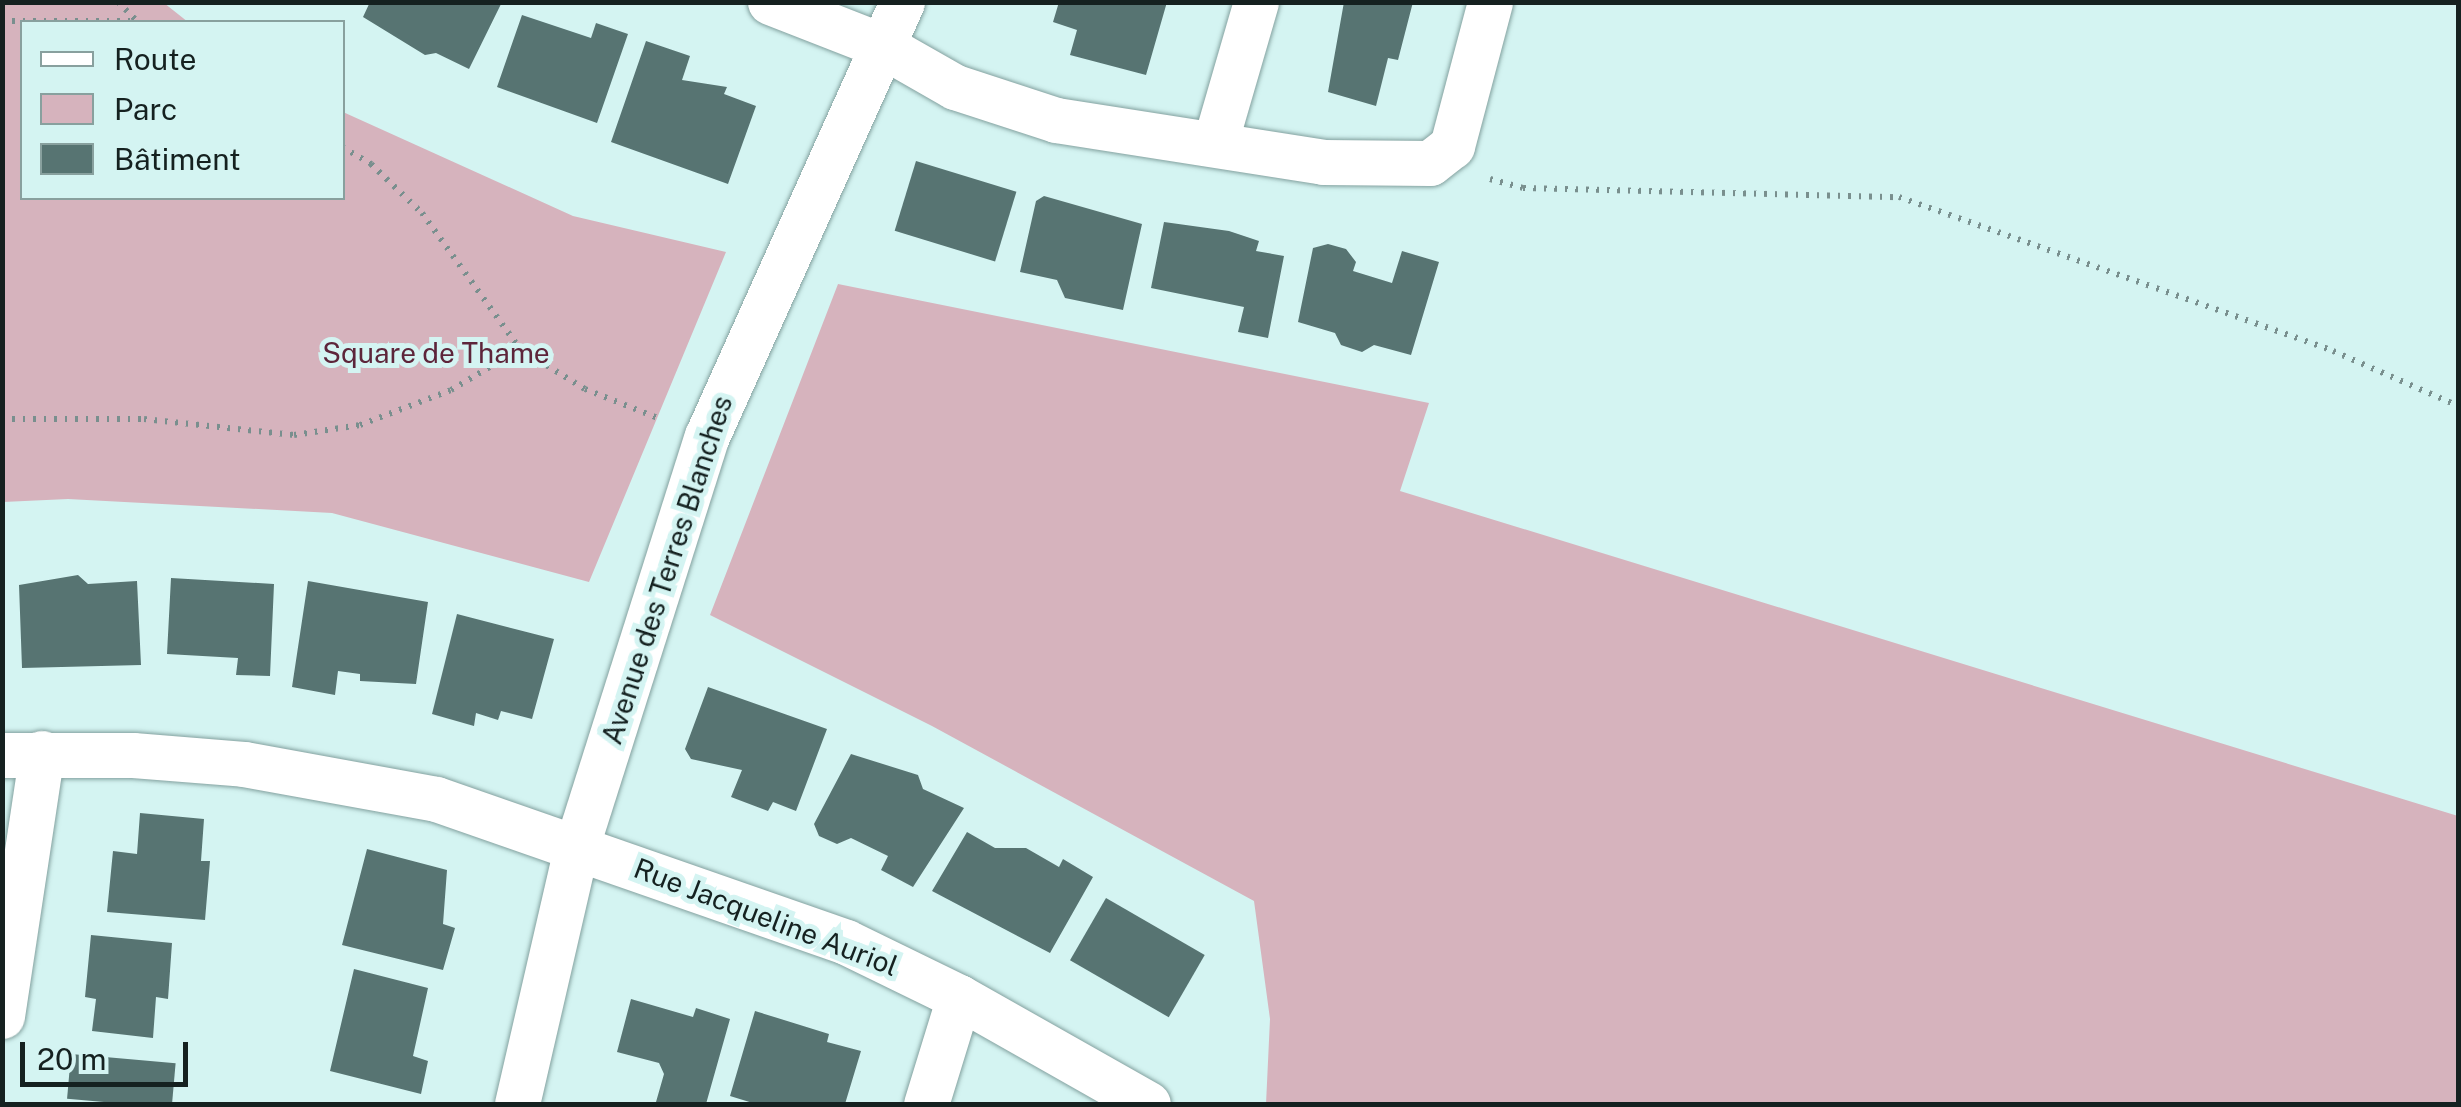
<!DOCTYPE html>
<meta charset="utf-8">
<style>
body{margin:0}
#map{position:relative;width:2461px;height:1107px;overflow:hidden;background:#d4f4f2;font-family:"Public Sans",sans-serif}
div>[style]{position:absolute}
.green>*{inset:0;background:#d6b3bd}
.building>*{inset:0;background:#577472;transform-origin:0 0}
.path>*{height:6px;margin-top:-3px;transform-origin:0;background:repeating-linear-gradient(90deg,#798f8e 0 2.5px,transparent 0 10.5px)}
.roads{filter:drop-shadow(0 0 2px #83a19f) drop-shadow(0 0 2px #83a19f)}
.street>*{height:45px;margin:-22.5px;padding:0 22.5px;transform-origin:22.5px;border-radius:22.5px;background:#fff}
span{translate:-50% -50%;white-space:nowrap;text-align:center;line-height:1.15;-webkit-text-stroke:10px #d4f4f2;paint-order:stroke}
.park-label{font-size:28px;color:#5d253a}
.street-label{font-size:28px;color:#152120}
.frame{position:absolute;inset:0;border:5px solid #152120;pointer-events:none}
.legend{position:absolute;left:20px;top:20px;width:325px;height:180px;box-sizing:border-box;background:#d4f4f2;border:2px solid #88a09e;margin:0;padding:12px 18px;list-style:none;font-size:30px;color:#152120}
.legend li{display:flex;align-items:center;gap:20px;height:50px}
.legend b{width:50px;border:2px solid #88a09e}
.scale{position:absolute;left:20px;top:1042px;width:168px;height:45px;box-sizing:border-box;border:5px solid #152120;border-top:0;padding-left:12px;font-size:30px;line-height:35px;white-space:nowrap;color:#152120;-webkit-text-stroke:8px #d4f4f2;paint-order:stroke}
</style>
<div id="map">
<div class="green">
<div style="clip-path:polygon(2px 3px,164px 3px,188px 22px,22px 22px,22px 198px,342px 198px,343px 112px,573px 216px,726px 252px,589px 582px,332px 513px,68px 499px,3px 502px)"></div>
<div style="clip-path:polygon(838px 284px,1429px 403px,1400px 491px,2458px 816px,2458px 1104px,1266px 1104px,1270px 1019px,1254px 901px,932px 726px,710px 615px)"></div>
</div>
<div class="building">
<div style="clip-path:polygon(370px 2px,502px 2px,469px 69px,436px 53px,425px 55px,363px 17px)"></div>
<div style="clip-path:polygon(1059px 2px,1167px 2px,1146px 75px,1070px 55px,1077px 30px,1053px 22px)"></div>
<div style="clip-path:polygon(1344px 2px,1413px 2px,1398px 60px,1388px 58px,1376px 106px,1328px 92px)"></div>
<div style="clip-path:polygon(522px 15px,591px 38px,596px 23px,628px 34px,597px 123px,497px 87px)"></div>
<div style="clip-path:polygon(646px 41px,690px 56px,682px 80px,727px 87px,724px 94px,756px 106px,728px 184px,611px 142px)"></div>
<div style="left:916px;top:161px;width:105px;height:73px;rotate:17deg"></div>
<div style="clip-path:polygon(1044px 196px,1142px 224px,1123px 310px,1065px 298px,1057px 280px,1020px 272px,1036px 201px)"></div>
<div style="clip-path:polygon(1164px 222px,1229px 231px,1259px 241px,1256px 251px,1284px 256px,1268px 338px,1238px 332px,1244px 307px,1151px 288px)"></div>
<div style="clip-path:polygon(1328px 244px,1346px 249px,1356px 262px,1353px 271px,1392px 283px,1402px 251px,1439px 262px,1411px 355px,1374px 345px,1362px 352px,1341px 345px,1335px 333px,1298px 322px,1313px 248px)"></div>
<div style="clip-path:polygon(78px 575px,88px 584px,137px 581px,141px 665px,22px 668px,19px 585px)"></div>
<div style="clip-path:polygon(171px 578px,274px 584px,270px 676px,236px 675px,238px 658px,167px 654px)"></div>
<div style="clip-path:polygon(308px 581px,428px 602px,416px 684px,360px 681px,360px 674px,338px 671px,335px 695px,292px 687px)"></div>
<div style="clip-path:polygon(457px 614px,554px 639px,532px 719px,501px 711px,498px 720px,476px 713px,474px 726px,432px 714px)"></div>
<div style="clip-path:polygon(708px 687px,827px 729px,796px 811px,773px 802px,768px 811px,731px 797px,742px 770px,691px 759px,685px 749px)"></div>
<div style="clip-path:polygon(851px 754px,918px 775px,923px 789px,964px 808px,913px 887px,881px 870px,888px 856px,851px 838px,837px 844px,819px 836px,814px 824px)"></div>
<div style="clip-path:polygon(140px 813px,204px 819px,201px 861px,210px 861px,205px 920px,107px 912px,113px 851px,137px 854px)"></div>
<div style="clip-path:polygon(967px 832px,995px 848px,1026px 848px,1059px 867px,1063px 859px,1093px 877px,1050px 953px,932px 891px)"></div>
<div style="clip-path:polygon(367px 849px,447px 870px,443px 924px,455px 928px,443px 970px,342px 945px)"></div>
<div style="left:1106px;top:898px;width:114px;height:72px;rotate:30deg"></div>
<div style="clip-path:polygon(91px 935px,172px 943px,168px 999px,156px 997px,153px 1038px,92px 1031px,96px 999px,85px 997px)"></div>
<div style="clip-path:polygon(354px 969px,428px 988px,413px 1056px,428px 1061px,421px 1094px,330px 1071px)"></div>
<div style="clip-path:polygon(631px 999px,693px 1017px,696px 1008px,730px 1019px,706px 1104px,656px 1102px,664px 1074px,659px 1063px,617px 1052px)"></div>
<div style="clip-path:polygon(755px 1011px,829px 1034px,827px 1042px,861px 1051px,845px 1104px,756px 1104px,730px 1096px)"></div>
<div style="left:71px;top:1054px;width:105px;height:45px;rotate:5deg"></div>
</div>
<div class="path">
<div style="left:118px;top:2px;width:28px;rotate:45deg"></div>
<div style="left:2px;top:21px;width:135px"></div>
<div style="left:342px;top:147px;width:34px;rotate:30deg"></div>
<div style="left:371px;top:164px;width:71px;rotate:43.9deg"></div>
<div style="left:422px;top:213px;width:168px;rotate:54.2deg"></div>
<div style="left:520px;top:349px;width:76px;rotate:31.6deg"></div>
<div style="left:585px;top:389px;width:81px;rotate:21.8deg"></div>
<div style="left:1490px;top:179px;width:34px;rotate:15deg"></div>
<div style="left:1523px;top:188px;width:376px;rotate:1.4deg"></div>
<div style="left:1899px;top:197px;width:461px;rotate:19.5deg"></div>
<div style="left:2333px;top:351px;width:137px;rotate:23.7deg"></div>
<div style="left:2px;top:419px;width:142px"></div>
<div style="left:144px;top:419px;width:151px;rotate:6.1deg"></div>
<div style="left:294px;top:435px;width:67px;rotate:-8.6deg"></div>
<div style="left:360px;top:425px;width:97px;rotate:-21deg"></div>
<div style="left:451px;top:390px;width:80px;rotate:-30.7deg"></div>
</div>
<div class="roads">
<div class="street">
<div style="left:770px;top:2px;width:121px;rotate:21.3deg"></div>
<div style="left:883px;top:46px;width:83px;rotate:29.7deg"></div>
<div style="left:955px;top:87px;width:106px;rotate:18.1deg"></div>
<div style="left:1056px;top:120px;width:270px;rotate:8.9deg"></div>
<div style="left:1323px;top:162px;width:107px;rotate:0.5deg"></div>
<div style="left:1430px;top:163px;width:28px;rotate:-38deg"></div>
<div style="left:1452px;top:146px;width:149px;rotate:-75.2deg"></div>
<div style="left:1215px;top:143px;width:147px;rotate:-73.8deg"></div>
<div style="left:2px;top:755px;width:131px"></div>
<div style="left:133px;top:755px;width:111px;rotate:4.6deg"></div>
<div style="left:244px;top:764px;width:195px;rotate:10.3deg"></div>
<div style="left:436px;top:799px;width:434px;rotate:19.2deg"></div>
<div style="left:846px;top:942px;width:126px;rotate:26deg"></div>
<div style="left:959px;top:997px;width:112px;rotate:107.1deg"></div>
<div style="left:959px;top:997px;width:217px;rotate:29.5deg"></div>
<div style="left:2px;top:1016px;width:266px;rotate:-81.4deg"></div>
<div style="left:517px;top:1104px;width:266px;rotate:-77deg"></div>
<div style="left:577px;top:845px;width:429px;rotate:-72.4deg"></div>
<div style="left:707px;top:436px;width:476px;rotate:-65.8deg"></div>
</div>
</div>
<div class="park-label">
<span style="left:436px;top:353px">Square de Thame</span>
</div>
<div class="street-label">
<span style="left:667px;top:570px;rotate:-72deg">Avenue des Terres Blanches</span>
<span style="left:766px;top:917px;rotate:21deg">Rue Jacqueline Auriol</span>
</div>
<div class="frame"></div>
<ul class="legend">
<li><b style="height:12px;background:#fff"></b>Route</li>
<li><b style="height:28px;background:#d6b3bd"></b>Parc</li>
<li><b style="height:28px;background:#577472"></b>Bâtiment</li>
</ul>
<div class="scale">20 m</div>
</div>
